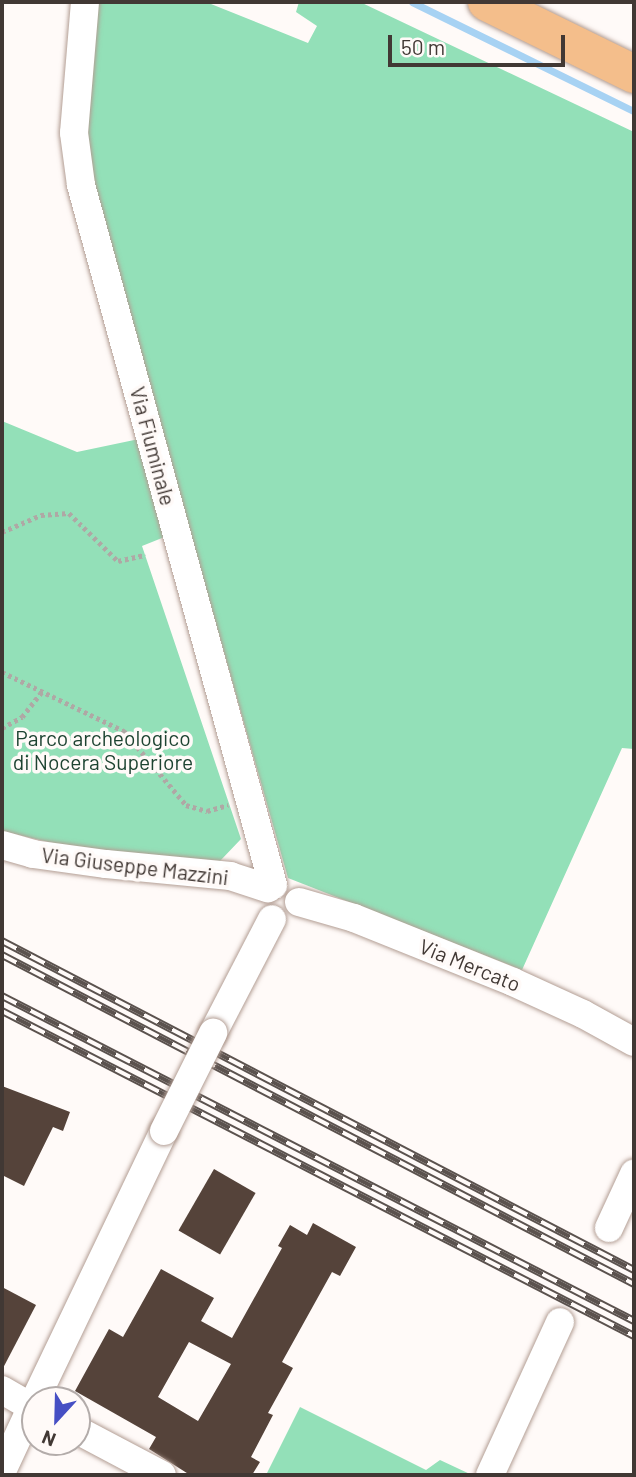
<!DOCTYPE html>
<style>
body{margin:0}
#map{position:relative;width:636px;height:1477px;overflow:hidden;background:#fffaf8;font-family:Barlow,sans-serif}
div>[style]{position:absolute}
.green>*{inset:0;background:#93e0b8}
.stream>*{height:7px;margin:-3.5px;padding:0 3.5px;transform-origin:3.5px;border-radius:3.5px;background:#a7d2f3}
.building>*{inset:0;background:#55433a;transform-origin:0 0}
.path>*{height:4.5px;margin-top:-2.25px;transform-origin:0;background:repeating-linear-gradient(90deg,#afa8a5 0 3.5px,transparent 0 7px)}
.roads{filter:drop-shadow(0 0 2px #b39e94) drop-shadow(0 0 2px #b39e94)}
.street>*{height:28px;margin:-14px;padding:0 14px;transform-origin:14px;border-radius:14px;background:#fff}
.primary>*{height:38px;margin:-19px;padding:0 19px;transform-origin:19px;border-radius:19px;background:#f4be8b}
.rail>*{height:8px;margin-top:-4px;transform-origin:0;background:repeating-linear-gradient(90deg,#fffaf8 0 16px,#5b524e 0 32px);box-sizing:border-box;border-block:2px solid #5b524e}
.bridges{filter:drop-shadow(0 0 2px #b39e94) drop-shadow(0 0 2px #b39e94)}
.street-bridge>*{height:28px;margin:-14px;padding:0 14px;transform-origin:14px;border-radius:14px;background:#fff}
span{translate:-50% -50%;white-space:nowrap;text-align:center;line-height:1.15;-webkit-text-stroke:7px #fffaf8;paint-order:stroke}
.street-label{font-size:21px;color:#413834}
.park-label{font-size:21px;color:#1d4331}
.frame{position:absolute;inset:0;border:4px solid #413834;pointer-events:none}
.north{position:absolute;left:21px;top:1386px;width:70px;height:70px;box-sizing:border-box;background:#fffaf8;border:2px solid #b3acaa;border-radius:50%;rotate:202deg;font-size:19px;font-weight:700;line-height:28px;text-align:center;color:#413834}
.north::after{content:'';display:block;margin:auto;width:24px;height:32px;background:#464fc4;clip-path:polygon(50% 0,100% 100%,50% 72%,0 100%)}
.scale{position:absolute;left:388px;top:35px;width:177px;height:32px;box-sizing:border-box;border:4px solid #413834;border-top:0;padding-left:9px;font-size:21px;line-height:24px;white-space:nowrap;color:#413834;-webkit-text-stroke:5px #fffaf8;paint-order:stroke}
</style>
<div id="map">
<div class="green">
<div style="clip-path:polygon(92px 2px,206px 2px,308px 43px,317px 26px,296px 12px,299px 2px,360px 2px,634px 132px,634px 749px,622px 748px,522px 970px,288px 878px,87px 169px)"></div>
<div style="clip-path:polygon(2px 421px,77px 452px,139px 439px,167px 536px,142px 546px,241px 839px,220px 861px,82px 850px,2px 831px)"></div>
<div style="clip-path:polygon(300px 1407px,426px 1470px,440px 1460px,472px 1475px,266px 1475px)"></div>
</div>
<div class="stream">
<div style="left:412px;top:2px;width:247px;rotate:26.2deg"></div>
</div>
<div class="building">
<div style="clip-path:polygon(2px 1086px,70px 1112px,63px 1131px,53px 1127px,24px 1186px,2px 1175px)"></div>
<div style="left:214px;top:1169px;width:48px;height:71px;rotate:30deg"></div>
<div style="clip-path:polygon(evenodd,313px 1223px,356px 1247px,340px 1276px,332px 1272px,282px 1362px,293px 1368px,268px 1413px,273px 1415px,251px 1457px,260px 1462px,252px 1475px,190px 1475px,149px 1449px,156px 1437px,75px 1391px,109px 1329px,123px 1337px,161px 1269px,214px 1298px,201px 1321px,232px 1338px,282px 1248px,278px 1246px,290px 1225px,307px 1235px,313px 1223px,189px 1342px,231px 1364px,198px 1421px,158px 1397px,189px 1342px)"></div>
<div style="clip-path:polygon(2px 1287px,36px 1305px,2px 1370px)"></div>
</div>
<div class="path">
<div style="left:2px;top:532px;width:43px;rotate:-23.6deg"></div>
<div style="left:41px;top:515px;width:28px;rotate:-4deg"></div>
<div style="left:69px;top:513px;width:69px;rotate:44.4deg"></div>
<div style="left:118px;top:561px;width:28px;rotate:-13deg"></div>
<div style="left:2px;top:672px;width:136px;rotate:25.8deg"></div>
<div style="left:124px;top:731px;width:97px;rotate:50deg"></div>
<div style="left:186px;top:805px;width:22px;rotate:16deg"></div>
<div style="left:207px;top:811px;width:22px;rotate:-16deg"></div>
<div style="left:2px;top:728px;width:23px;rotate:-29deg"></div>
<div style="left:22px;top:717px;width:33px;rotate:-52deg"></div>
</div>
<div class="roads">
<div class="street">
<div style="left:85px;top:2px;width:131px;rotate:94.8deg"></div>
<div style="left:74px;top:133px;width:52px;rotate:82.3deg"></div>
<div style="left:81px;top:185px;width:726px;rotate:74.66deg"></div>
<div style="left:2px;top:845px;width:32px;rotate:16deg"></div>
<div style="left:33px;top:854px;width:74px;rotate:7.8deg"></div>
<div style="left:106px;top:864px;width:125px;rotate:5.5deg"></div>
<div style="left:230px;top:876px;width:40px;rotate:18deg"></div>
<div style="left:299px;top:902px;width:57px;rotate:16.2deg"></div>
<div style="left:354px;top:918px;width:171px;rotate:21.9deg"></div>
<div style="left:513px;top:982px;width:77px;rotate:24.6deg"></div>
<div style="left:583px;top:1014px;width:58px;rotate:28.8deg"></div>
<div style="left:213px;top:1033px;width:128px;rotate:-62.6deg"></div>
<div style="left:609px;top:1228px;width:60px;rotate:-65.2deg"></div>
<div style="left:2px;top:1390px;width:38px;rotate:30deg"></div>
<div style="left:35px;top:1400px;width:298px;rotate:-64.4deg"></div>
<div style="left:77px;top:1430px;width:96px;rotate:27.9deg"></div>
<div style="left:2px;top:1471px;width:78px;rotate:-65.1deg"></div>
<div style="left:490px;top:1475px;width:168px;rotate:-65.4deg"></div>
</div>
<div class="primary">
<div style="left:487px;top:2px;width:164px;rotate:26.1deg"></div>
</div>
</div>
<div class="rail">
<div style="left:2px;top:941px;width:713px;rotate:27.5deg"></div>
<div style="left:2px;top:955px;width:713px;rotate:27.5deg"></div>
<div style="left:2px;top:996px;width:711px;rotate:27.21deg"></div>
<div style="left:2px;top:1011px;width:711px;rotate:27.21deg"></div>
</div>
<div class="bridges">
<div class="street-bridge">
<div style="left:164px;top:1131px;width:110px;rotate:-63.4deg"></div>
</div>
</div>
<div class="street-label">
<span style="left:153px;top:446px;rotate:75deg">Via Fiuminale</span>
<span style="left:135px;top:866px;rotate:7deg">Via Giuseppe Mazzini</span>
<span style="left:470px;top:965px;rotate:22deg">Via Mercato</span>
</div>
<div class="park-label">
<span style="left:103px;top:750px">Parco archeologico<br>di Nocera Superiore</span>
</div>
<div class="frame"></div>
<div class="north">N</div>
<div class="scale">50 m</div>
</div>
